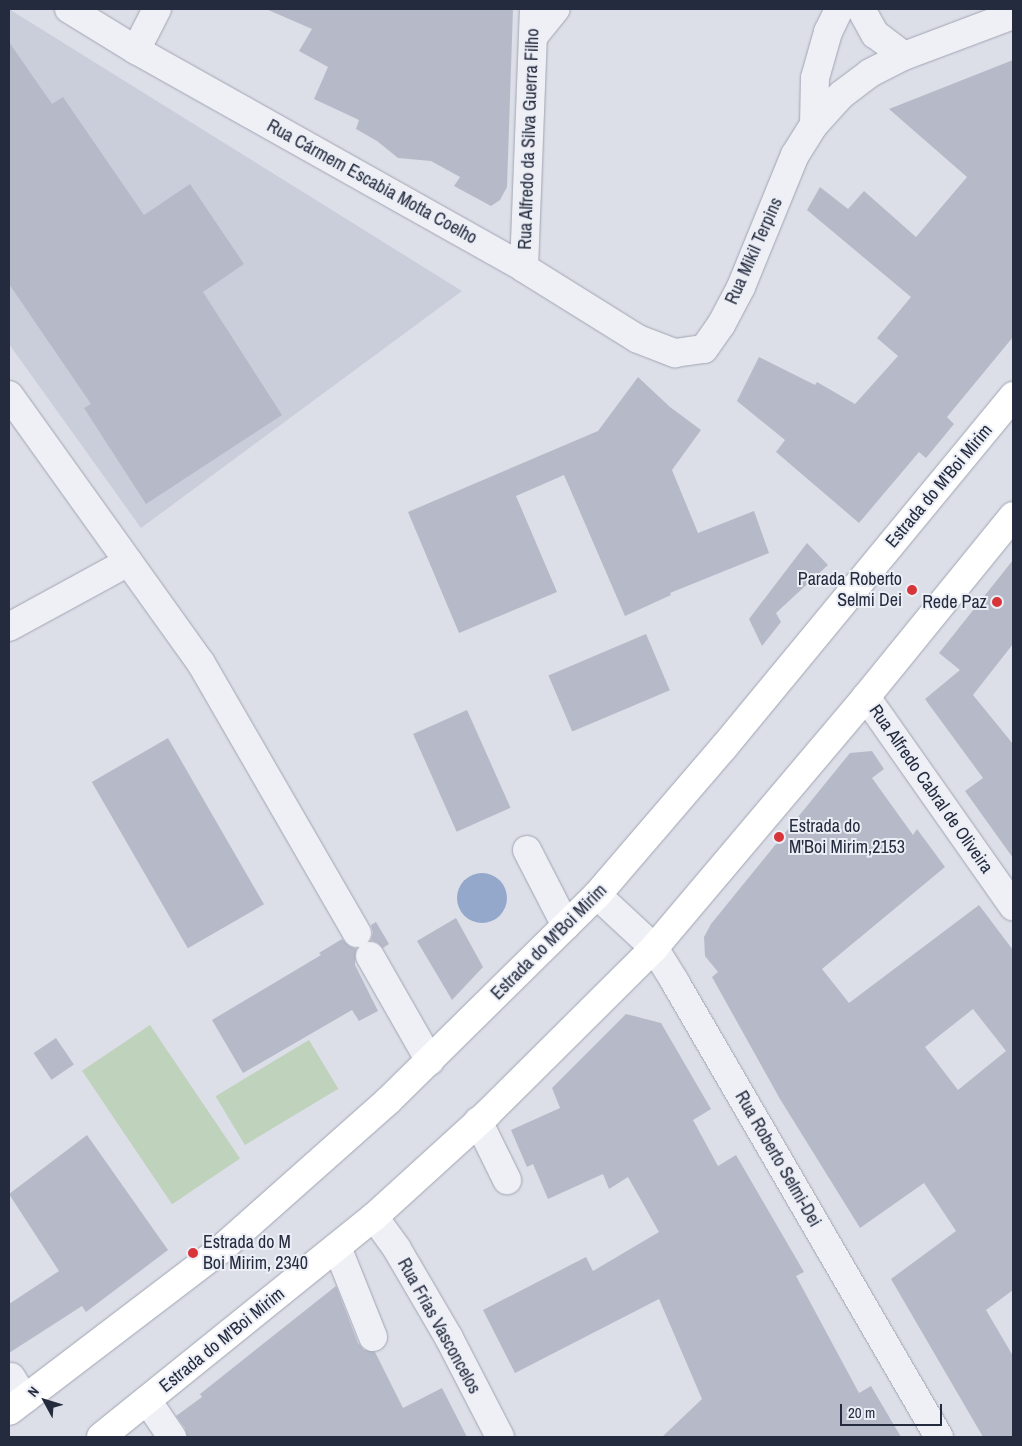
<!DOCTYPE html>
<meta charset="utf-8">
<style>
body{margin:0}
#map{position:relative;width:1022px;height:1446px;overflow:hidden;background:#dcdfe8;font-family:"Archivo Narrow",sans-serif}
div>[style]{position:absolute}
.built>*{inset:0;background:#caceda}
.green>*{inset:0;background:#bfd2bc;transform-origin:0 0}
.water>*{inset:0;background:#94a8cb}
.round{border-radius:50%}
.building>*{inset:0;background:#b6bac8;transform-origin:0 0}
.roads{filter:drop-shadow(0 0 1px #a1a5b2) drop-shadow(0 0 1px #a1a5b2)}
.minor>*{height:28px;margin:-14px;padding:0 14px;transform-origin:14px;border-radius:14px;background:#eff0f6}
.major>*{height:28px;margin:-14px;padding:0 14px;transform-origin:14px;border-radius:14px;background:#fff}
.dots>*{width:14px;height:14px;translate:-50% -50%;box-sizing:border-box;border:2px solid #ebeef5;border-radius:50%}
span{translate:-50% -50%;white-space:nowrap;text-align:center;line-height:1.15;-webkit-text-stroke:4px #ebeef5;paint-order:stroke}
.street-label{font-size:18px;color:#252b3f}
.poi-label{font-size:18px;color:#252b3f}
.right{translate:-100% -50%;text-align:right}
.left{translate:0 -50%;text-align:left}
.frame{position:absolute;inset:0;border:10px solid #252b3f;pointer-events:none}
.north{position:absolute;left:20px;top:1376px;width:50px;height:50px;-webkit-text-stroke:4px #ebeef5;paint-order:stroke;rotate:309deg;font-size:14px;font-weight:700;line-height:20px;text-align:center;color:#252b3f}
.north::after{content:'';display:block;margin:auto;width:18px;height:22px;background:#252b3f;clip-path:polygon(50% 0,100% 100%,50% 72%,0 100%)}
.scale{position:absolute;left:840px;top:1404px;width:102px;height:22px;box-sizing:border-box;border:2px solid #252b3f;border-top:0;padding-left:6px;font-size:15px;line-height:18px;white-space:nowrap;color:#252b3f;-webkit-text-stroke:4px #ebeef5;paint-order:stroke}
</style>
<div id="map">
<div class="built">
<div style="clip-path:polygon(9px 9px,462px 291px,141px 528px,9px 344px)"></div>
</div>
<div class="green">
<div style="left:150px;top:1025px;width:161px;height:82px;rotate:56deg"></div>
<div style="left:309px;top:1040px;width:57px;height:109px;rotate:59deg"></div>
</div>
<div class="water">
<div class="round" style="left:457px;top:873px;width:50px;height:50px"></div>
</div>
<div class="building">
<div style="clip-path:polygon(266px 9px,513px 9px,507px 187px,500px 200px,491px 206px,454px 186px,460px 177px,431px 161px,398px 158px,377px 141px,356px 129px,359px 120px,314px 99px,328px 67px,299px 51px,312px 29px)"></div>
<div style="clip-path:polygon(9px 42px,52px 104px,63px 97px,144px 215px,190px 184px,244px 264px,203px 292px,282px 415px,146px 504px,84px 408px,91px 404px,9px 284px)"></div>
<div style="clip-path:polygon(1013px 60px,1013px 337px,947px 417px,954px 424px,926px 458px,919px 452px,859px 523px,776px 452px,785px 440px,737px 401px,759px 357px,815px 385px,817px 382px,855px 404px,898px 356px,877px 338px,911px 297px,807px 210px,820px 187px,848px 209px,864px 191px,916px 237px,967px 177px,889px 109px)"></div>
<div style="clip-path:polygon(638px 377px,670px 407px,701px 430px,672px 470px,698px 533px,754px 511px,769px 553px,670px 593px,671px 595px,625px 616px,564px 475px,516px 496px,557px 592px,459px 633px,408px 512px,598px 431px)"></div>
<div style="clip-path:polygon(807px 543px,828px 565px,776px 613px,781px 622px,762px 646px,749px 619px)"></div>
<div style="clip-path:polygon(1013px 560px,1013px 644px,973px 695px,1013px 744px,1013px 858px,965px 791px,983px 778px,925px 699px,960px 670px,939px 653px)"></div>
<div style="left:646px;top:634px;width:61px;height:106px;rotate:67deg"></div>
<div style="left:467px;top:710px;width:107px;height:59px;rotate:66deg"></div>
<div style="left:168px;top:738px;width:192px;height:88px;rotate:60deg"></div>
<div style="clip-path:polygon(evenodd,872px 751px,884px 769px,872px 778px,913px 835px,917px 829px,945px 867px,822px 969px,849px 1003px,979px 905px,1013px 950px,1013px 1290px,986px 1310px,1013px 1356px,1013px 1437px,983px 1437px,891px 1279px,956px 1231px,924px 1183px,860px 1228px,780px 1099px,712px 977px,718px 972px,705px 956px,704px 937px,711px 924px,850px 753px,872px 751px,973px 1009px,1006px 1051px,958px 1090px,925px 1047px,973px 1009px)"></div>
<div style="clip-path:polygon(456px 918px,483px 967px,452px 1000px,417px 941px)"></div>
<div style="clip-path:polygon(376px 922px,389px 944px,383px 948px,378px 943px,371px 940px,373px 933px,371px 925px)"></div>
<div style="clip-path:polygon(342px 939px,349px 946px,356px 949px,355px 965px,378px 1011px,359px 1021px,352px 1010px,243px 1073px,212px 1020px,321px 955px,319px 953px)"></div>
<div style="clip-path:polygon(626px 1014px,661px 1023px,711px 1109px,693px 1120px,718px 1166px,736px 1155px,804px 1272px,796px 1276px,859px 1393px,871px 1386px,901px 1437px,662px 1437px,702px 1399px,659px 1299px,515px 1373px,483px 1310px,586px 1257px,593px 1271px,659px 1232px,628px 1177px,609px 1189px,603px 1174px,548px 1199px,533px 1164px,527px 1167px,511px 1130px,560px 1108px,552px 1088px)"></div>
<div style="left:56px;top:1038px;width:32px;height:27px;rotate:56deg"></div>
<div style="clip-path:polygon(87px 1135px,168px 1250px,86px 1312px,82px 1306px,9px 1353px,9px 1304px,59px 1271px,9px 1194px)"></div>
<div style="clip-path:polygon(336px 1286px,358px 1343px,364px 1350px,375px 1352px,403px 1408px,442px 1388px,467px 1437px,187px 1437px,185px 1428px,176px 1416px,202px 1397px,200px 1394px)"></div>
</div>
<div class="roads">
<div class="minor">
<div style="left:69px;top:9px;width:79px;rotate:31.5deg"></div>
<div style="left:136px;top:50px;width:445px;rotate:29.3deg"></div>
<div style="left:524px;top:268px;width:134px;rotate:31.9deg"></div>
<div style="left:638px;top:339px;width:40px;rotate:21deg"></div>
<div style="left:675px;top:353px;width:29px;rotate:-8deg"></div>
<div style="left:704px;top:349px;width:29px;rotate:-55deg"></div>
<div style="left:721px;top:325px;width:43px;rotate:-62.2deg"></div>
<div style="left:741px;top:287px;width:143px;rotate:-67.8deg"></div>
<div style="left:795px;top:155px;width:36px;rotate:-58deg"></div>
<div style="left:814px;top:125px;width:40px;rotate:-48deg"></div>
<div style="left:841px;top:95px;width:36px;rotate:-37deg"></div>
<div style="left:870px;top:73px;width:38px;rotate:-27deg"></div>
<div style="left:904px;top:56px;width:116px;rotate:-20.6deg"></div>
<div style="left:861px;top:9px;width:29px;rotate:61deg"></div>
<div style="left:875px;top:34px;width:36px;rotate:37deg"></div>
<div style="left:533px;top:37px;width:36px;rotate:-51deg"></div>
<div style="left:136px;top:50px;width:46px;rotate:-62.9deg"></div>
<div style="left:814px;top:125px;width:47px;rotate:-88.8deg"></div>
<div style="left:815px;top:78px;width:48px;rotate:-74.2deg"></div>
<div style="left:828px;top:32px;width:25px;rotate:-64deg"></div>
<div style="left:524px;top:268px;width:259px;rotate:-87.8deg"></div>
<div style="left:9px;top:395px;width:330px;rotate:54.4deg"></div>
<div style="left:201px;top:663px;width:312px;rotate:60deg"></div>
<div style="left:9px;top:627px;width:136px;rotate:-28.6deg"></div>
<div style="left:866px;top:697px;width:256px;rotate:54.9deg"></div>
<div style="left:527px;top:850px;width:85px;rotate:62.8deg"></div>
<div style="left:597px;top:895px;width:78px;rotate:42.9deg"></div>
<div style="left:654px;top:948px;width:40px;rotate:58deg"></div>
<div style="left:675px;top:982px;width:526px;rotate:59.88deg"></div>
<div style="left:370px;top:956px;width:121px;rotate:60.3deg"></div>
<div style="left:478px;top:1121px;width:66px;rotate:63.8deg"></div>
<div style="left:374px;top:1217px;width:39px;rotate:54deg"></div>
<div style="left:397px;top:1249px;width:103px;rotate:59.7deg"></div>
<div style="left:449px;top:1338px;width:111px;rotate:62.7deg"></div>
<div style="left:337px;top:1247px;width:97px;rotate:68.2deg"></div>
<div style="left:11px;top:1377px;width:26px;rotate:58deg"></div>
<div style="left:147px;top:1400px;width:45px;rotate:56deg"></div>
</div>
<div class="major">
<div style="left:9px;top:1411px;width:265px;rotate:-37.3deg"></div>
<div style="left:220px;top:1250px;width:226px;rotate:-41.6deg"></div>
<div style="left:389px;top:1100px;width:292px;rotate:-44.6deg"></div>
<div style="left:597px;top:895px;width:195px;rotate:-49.4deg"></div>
<div style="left:724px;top:747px;width:455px;rotate:-50.5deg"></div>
<div style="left:101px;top:1437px;width:351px;rotate:-38.9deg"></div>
<div style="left:374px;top:1217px;width:153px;rotate:-42.3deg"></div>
<div style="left:487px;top:1114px;width:235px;rotate:-44.8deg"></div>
<div style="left:654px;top:948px;width:329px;rotate:-49.8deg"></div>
<div style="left:866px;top:697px;width:233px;rotate:-50.9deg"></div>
</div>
</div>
<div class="dots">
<div style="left:912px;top:590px;background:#d8353a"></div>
<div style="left:997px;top:602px;background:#d8353a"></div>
<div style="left:779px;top:837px;background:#d8353a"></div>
<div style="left:193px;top:1253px;background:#d8353a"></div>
</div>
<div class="street-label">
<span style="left:529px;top:139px;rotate:-88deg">Rua Alfredo da Silva Guerra Filho</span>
<span style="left:372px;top:182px;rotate:29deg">Rua Cármem Escabia Motta Coelho</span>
<span style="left:754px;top:251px;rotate:-66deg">Rua Mikil Terpins</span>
<span style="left:939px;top:486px;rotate:-50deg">Estrada do M'Boi Mirim</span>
<span style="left:931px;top:789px;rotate:55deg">Rua Alfredo Cabral de Oliveira</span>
<span style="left:549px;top:942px;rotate:-45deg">Estrada do M'Boi Mirim</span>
<span style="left:778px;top:1159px;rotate:60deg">Rua Roberto Selmi-Dei</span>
<span style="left:439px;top:1326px;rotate:61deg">Rua Frias Vasconcelos</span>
<span style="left:222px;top:1340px;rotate:-39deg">Estrada do M'Boi Mirim</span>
</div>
<div class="poi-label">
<span class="right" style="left:902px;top:590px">Parada Roberto<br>Selmi Dei</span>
<span class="right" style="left:987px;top:602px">Rede Paz</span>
<span class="left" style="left:789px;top:837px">Estrada do<br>M'Boi Mirim,2153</span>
<span class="left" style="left:203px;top:1253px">Estrada do M<br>Boi Mirim, 2340</span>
</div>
<div class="frame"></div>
<div class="north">N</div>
<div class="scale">20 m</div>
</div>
